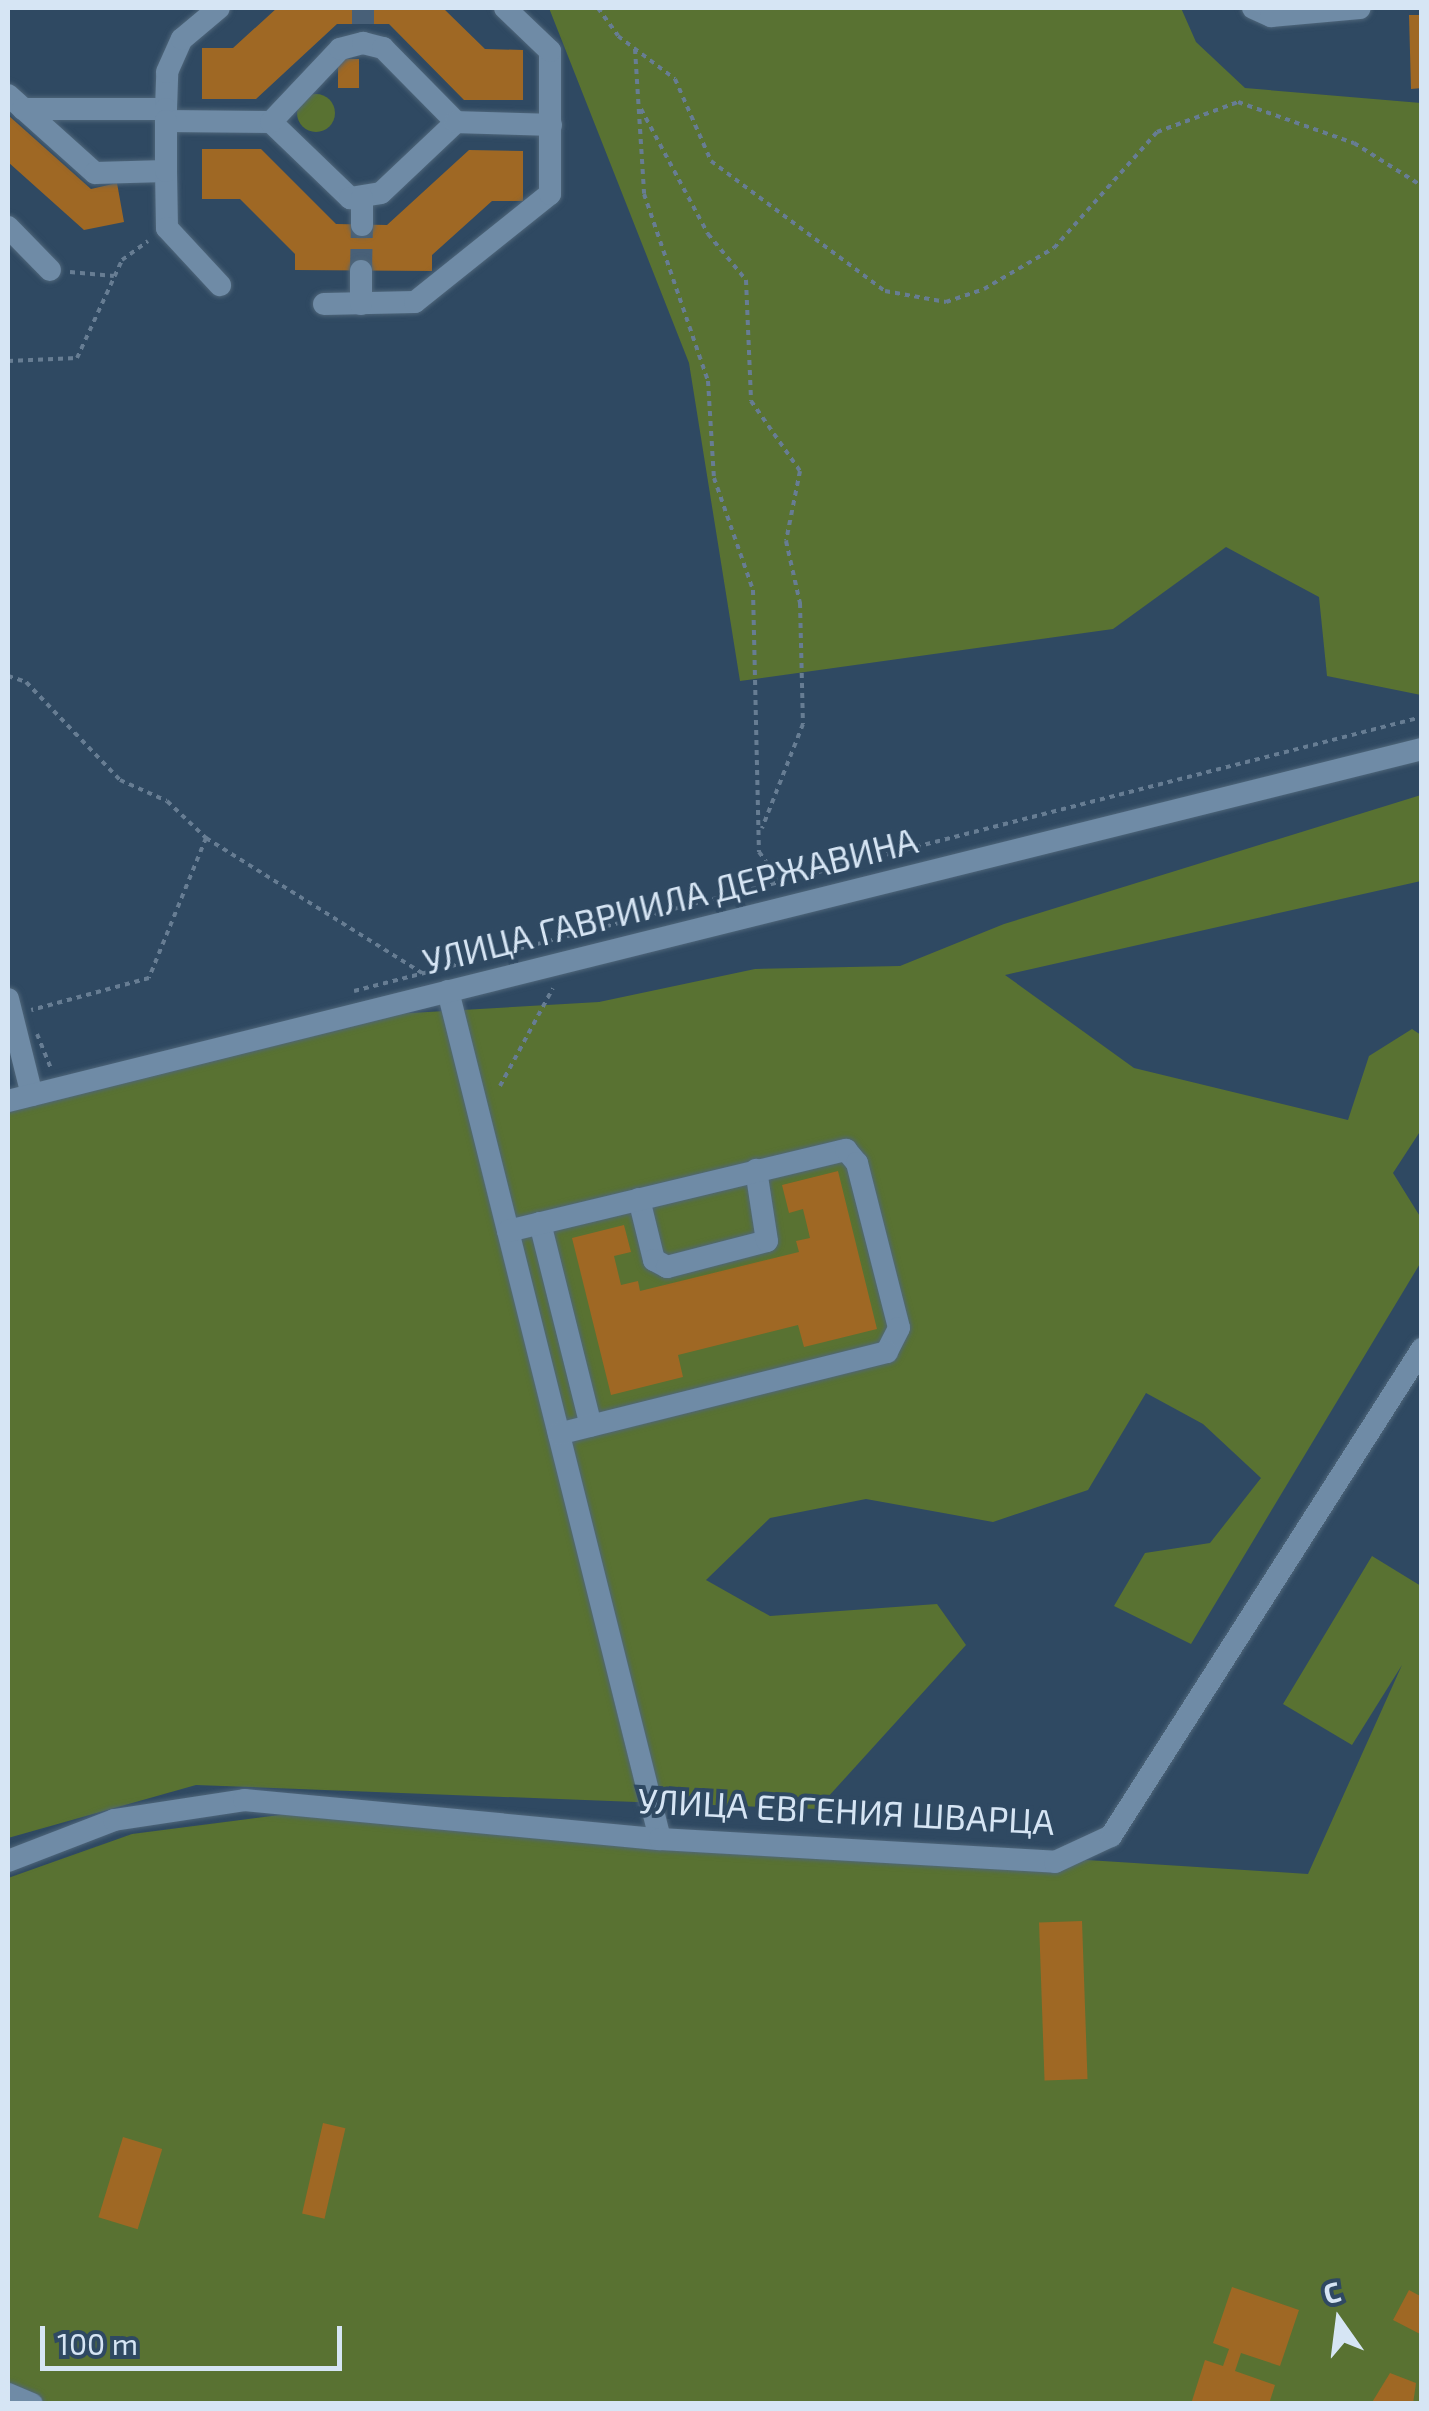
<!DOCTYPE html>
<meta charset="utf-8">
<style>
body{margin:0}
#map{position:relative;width:1429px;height:2411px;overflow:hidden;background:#2f4962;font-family:"Exo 2",sans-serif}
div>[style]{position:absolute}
.green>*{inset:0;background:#597232}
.round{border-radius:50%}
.building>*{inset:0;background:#9f6824;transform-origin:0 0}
.minor-tunnel>*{height:22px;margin-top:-11px;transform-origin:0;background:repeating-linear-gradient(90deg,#486078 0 22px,transparent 0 33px)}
.path>*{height:4px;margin-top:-2px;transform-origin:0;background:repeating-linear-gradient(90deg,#677d93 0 5px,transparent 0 10px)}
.roads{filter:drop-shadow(0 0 2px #4f667a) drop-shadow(0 0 2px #4f667a)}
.minor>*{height:22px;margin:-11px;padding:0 11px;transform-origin:11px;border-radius:11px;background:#6f8ba6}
span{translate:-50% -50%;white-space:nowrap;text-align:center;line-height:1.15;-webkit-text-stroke:8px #2f4962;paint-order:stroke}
.street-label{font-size:35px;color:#d6e5f4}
.frame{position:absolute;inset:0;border:10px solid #d6e5f4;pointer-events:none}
.north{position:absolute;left:1289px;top:2271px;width:100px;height:100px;-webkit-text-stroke:8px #2f4962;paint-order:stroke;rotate:346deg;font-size:28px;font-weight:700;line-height:40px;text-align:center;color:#d6e5f4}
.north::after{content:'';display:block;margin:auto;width:35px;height:45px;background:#d6e5f4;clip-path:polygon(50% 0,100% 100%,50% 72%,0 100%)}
.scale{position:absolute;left:40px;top:2326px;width:302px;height:45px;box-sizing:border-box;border:5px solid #d6e5f4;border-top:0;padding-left:12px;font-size:30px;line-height:35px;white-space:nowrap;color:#d6e5f4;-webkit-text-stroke:8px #2f4962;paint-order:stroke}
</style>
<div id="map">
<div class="green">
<div style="clip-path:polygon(549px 8px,1181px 8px,1196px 42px,1245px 88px,1421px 103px,1421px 695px,1327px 676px,1319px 597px,1226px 547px,1113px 629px,740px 681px,689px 363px)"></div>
<div class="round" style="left:297px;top:94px;width:38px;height:38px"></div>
<div style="clip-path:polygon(1421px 795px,1421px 881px,1005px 975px,1134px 1068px,1348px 1120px,1369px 1056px,1412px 1029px,1421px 1035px,1421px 1130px,1393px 1173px,1421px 1218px,1421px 1262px,1191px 1644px,1114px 1606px,1145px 1553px,1210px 1543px,1261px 1478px,1203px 1424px,1146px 1393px,1088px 1490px,993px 1522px,866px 1499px,770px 1518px,706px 1580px,770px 1616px,937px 1604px,966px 1645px,817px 1809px,196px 1785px,8px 1838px,8px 1112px,341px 1017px,599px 1002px,755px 969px,900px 966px,1004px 924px)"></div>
<div style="clip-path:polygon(1372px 1556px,1421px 1586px,1421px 2403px,8px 2403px,8px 1878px,132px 1834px,311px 1811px,1308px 1874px,1402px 1665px,1352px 1745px,1283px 1704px)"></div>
</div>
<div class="building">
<div style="clip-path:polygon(277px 8px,443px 8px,485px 49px,523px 50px,523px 100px,464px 100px,389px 24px,337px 24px,256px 99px,202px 99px,202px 48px,233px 48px)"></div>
<div style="clip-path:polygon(1409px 15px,1422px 15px,1422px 88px,1411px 89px)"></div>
<div style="left:338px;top:59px;width:21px;height:29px"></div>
<div style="clip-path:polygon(8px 115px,91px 189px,117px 183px,124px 222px,84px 230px,8px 162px)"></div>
<div style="clip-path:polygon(202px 149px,261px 149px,336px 224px,387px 225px,469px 150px,523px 151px,523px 201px,492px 201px,432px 255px,432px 271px,295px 270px,295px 254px,240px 199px,202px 199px)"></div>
<div style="clip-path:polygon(838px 1171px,877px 1329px,804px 1347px,798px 1325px,678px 1355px,683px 1377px,611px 1395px,572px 1238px,624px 1225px,631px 1252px,614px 1256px,621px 1285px,638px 1281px,640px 1291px,799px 1252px,796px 1241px,810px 1238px,803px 1209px,789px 1213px,782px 1185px)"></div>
<div style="left:1082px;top:1921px;width:158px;height:43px;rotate:88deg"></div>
<div style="left:323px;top:2123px;width:23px;height:93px;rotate:13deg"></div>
<div style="left:123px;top:2137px;width:41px;height:84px;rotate:17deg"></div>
<div style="clip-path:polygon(1232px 2287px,1299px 2310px,1280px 2366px,1241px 2353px,1235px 2371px,1275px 2385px,1269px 2404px,1191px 2404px,1205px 2360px,1223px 2366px,1229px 2349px,1213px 2343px)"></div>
<div style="clip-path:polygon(1409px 2290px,1422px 2297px,1422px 2335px,1393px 2320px)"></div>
<div style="clip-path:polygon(1390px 2373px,1416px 2383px,1413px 2404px,1371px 2404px)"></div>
</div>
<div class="minor-tunnel">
<div style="left:363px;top:24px;width:16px;rotate:-90deg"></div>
<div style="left:361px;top:271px;width:46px;rotate:-88.8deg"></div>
</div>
<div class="path">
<div style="left:598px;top:8px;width:34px;rotate:54deg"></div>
<div style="left:618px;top:36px;width:71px;rotate:37deg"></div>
<div style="left:675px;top:79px;width:90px;rotate:66.3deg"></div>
<div style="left:711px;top:161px;width:217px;rotate:36.8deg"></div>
<div style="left:885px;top:291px;width:62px;rotate:10.2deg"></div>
<div style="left:946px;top:302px;width:40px;rotate:-18.9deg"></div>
<div style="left:984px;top:289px;width:81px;rotate:-30.4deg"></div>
<div style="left:1054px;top:248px;width:155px;rotate:-48.4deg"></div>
<div style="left:1157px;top:132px;width:86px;rotate:-20.3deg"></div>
<div style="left:1238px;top:102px;width:123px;rotate:19.5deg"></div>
<div style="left:1354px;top:143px;width:80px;rotate:32.3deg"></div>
<div style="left:635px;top:49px;width:145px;rotate:86.4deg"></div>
<div style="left:644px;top:194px;width:198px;rotate:71.1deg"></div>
<div style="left:708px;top:381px;width:97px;rotate:86.5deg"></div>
<div style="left:714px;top:478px;width:119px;rotate:70.8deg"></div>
<div style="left:753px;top:590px;width:262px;rotate:88.7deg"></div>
<div style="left:759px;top:852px;width:39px;rotate:53deg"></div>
<div style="left:641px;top:109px;width:142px;rotate:61.8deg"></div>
<div style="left:708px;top:234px;width:60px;rotate:50.4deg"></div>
<div style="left:746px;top:280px;width:121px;rotate:87.6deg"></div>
<div style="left:751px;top:401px;width:85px;rotate:55deg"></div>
<div style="left:800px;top:471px;width:71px;rotate:101.3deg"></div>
<div style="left:786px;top:541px;width:64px;rotate:77.3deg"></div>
<div style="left:800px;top:603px;width:121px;rotate:88.6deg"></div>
<div style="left:803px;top:724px;width:112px;rotate:111.5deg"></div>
<div style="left:70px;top:272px;width:44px;rotate:5.2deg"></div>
<div style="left:8px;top:361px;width:69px;rotate:-2.5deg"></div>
<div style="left:77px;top:358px;width:108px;rotate:-65.3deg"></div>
<div style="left:122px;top:260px;width:32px;rotate:-36deg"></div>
<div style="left:8px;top:676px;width:19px;rotate:18deg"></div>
<div style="left:26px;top:682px;width:136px;rotate:46.2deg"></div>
<div style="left:120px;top:780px;width:51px;rotate:24.1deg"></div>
<div style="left:167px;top:801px;width:54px;rotate:43.5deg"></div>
<div style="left:206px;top:838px;width:151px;rotate:112.2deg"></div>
<div style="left:149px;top:978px;width:122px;rotate:164.8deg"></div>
<div style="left:206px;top:838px;width:255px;rotate:32deg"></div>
<div style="left:354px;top:991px;width:1103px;rotate:-14.39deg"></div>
<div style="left:37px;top:1034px;width:37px;rotate:68deg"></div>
<div style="left:500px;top:1086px;width:111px;rotate:-61.6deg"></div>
</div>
<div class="roads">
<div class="minor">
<div style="left:1253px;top:8px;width:20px;rotate:24deg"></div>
<div style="left:1271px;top:16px;width:89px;rotate:-5.1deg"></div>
<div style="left:8px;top:95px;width:117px;rotate:41.9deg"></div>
<div style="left:95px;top:173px;width:71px;rotate:-1.6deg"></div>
<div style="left:166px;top:171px;width:57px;rotate:89deg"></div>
<div style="left:167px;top:228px;width:78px;rotate:47.1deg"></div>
<div style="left:23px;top:109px;width:143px"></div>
<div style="left:166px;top:109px;width:37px;rotate:-88deg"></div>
<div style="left:167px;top:72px;width:36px;rotate:-66deg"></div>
<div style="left:182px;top:39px;width:48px;rotate:-40deg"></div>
<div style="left:166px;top:109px;width:12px;rotate:90deg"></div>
<div style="left:166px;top:121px;width:105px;rotate:0.5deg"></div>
<div style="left:271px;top:122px;width:110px;rotate:43.9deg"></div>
<div style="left:350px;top:198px;width:31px;rotate:-9deg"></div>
<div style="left:381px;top:193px;width:103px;rotate:-43.4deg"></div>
<div style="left:271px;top:122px;width:100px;rotate:-46.6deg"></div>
<div style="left:340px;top:49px;width:24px;rotate:-15deg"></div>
<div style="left:363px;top:43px;width:21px;rotate:14deg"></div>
<div style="left:383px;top:48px;width:104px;rotate:45.4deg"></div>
<div style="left:456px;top:122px;width:95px;rotate:1.8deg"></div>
<div style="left:166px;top:171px;width:50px;rotate:-90deg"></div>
<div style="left:362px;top:225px;width:27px;rotate:-90deg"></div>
<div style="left:8px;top:227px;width:60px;rotate:45.7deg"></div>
<div style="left:324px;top:304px;width:91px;rotate:-1.3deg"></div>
<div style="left:415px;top:302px;width:173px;rotate:-38.7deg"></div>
<div style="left:550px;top:194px;width:143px;rotate:-90deg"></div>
<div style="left:550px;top:51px;width:62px;rotate:-136.3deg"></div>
<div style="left:361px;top:304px;width:33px;rotate:-90deg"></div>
<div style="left:448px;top:991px;width:874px;rotate:75.96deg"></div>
<div style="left:8px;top:999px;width:99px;rotate:76deg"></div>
<div style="left:8px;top:1101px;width:1457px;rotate:-13.98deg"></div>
<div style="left:639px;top:1199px;width:63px;rotate:76.2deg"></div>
<div style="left:654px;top:1260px;width:15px;rotate:28deg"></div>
<div style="left:667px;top:1267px;width:103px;rotate:-14.6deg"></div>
<div style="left:767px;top:1241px;width:72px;rotate:-98.8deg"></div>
<div style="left:540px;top:1223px;width:209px;rotate:75.9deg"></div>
<div style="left:508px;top:1231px;width:348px;rotate:-13.5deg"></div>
<div style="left:846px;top:1150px;width:17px;rotate:50deg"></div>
<div style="left:857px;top:1163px;width:170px;rotate:75.7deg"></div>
<div style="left:899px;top:1328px;width:27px;rotate:117deg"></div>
<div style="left:887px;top:1352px;width:338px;rotate:166deg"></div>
<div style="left:8px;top:1861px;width:114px;rotate:-21.1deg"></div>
<div style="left:114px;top:1820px;width:132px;rotate:-8.7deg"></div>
<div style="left:244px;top:1800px;width:418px;rotate:5.4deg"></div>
<div style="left:660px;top:1839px;width:396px;rotate:3.3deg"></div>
<div style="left:1055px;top:1862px;width:62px;rotate:-24.9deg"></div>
<div style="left:1111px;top:1836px;width:578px;rotate:-57.44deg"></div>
<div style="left:8px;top:2394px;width:26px;rotate:23deg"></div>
</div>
</div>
<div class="street-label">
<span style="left:670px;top:900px;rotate:-14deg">УЛИЦА ГАВРИИЛА ДЕРЖАВИНА</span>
<span style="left:846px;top:1810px;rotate:3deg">УЛИЦА ЕВГЕНИЯ ШВАРЦА</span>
</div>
<div class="frame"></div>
<div class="north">С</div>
<div class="scale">100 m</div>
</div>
